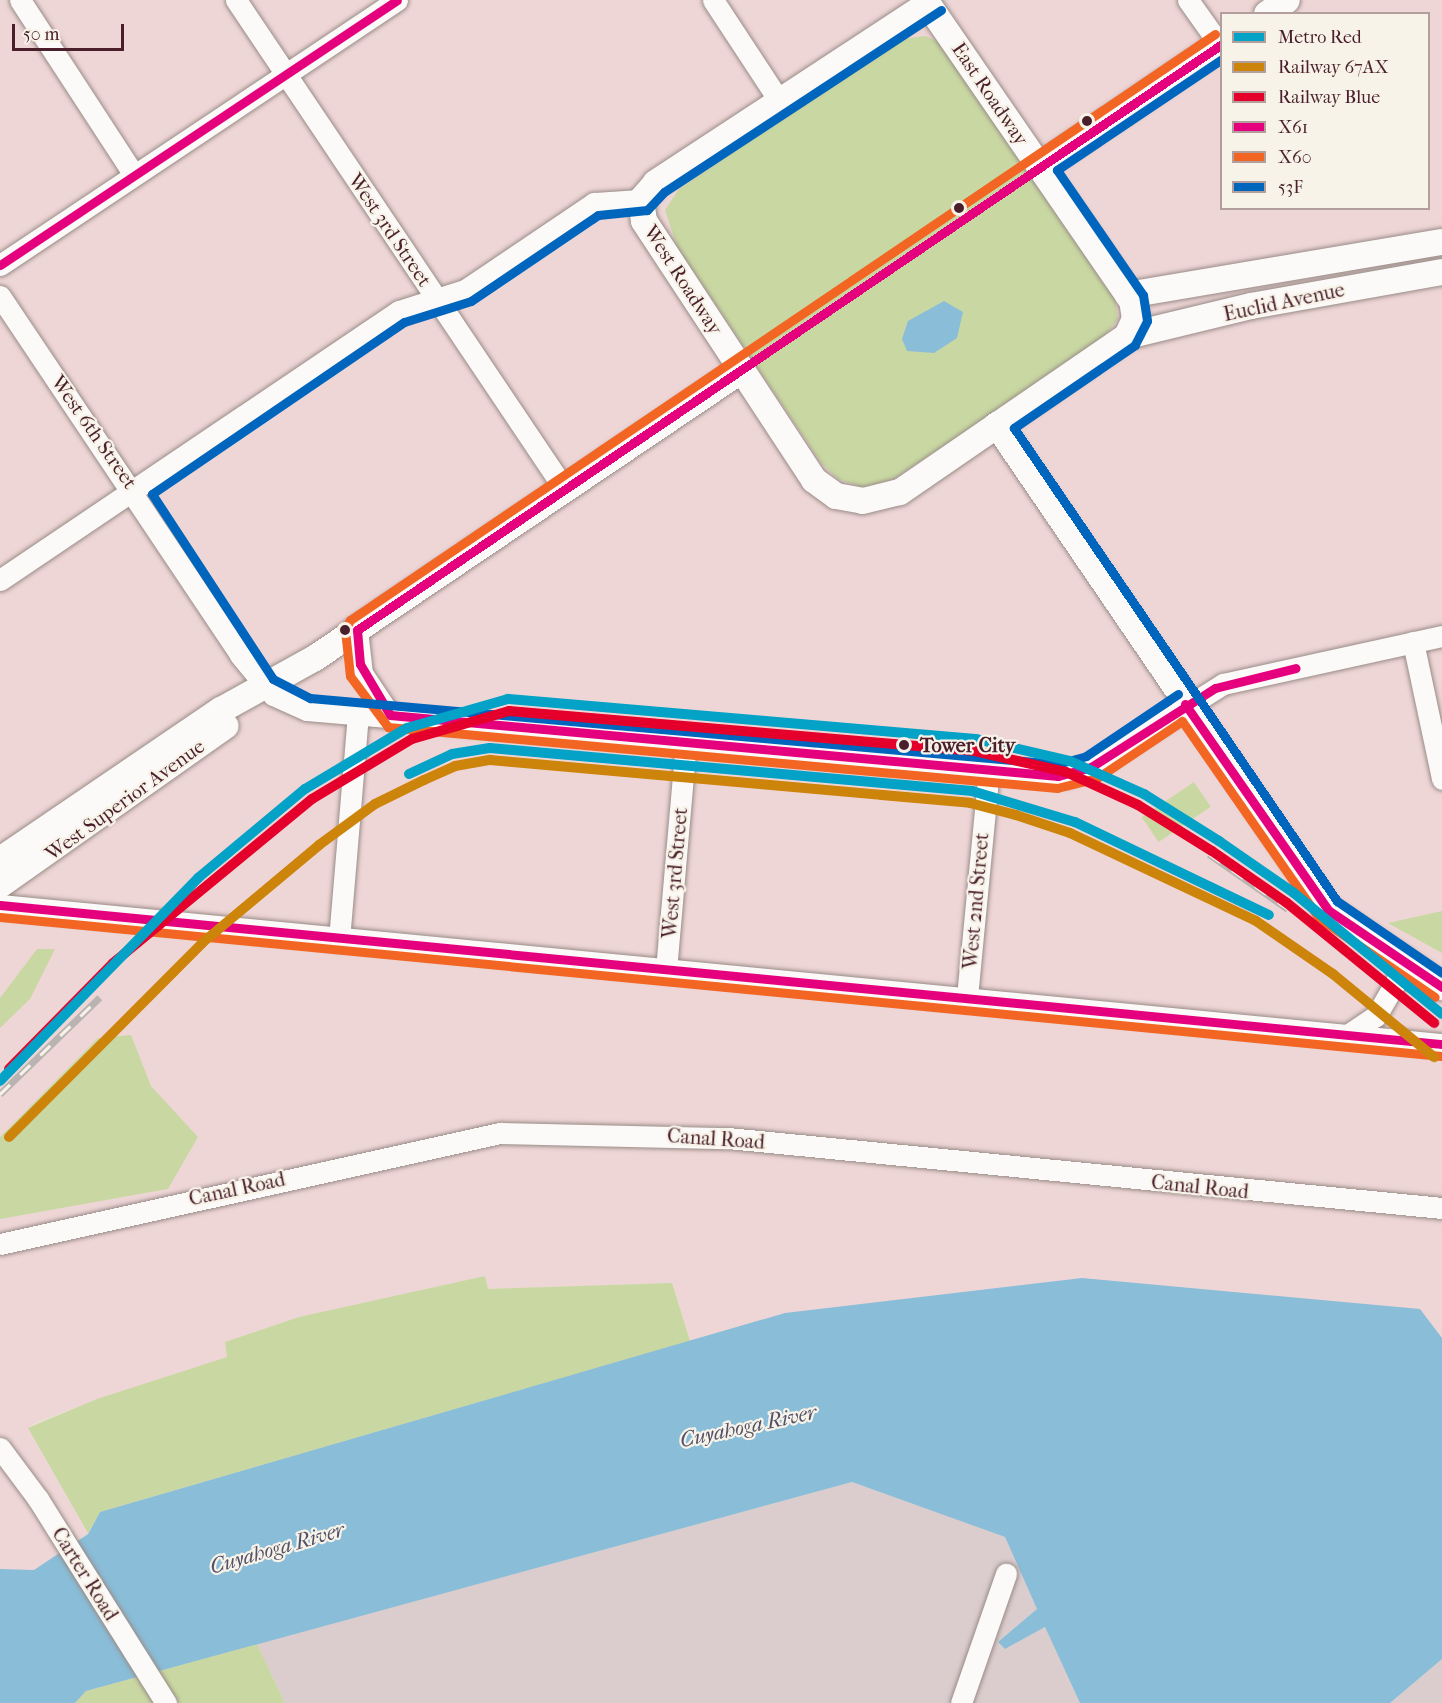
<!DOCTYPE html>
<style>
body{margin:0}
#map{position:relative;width:1442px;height:1703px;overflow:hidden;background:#e8dfd1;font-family:"IM FELL French Canon",serif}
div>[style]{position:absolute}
.built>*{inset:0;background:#efd6d6}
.industrial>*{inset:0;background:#dbccce}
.green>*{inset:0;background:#c9d8a2;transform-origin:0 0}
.water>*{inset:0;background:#8abdd8}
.roads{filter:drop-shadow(0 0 2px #988c87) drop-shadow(0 0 2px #988c87)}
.minor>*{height:21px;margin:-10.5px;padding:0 10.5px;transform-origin:10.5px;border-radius:10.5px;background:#fcfaf8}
.major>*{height:26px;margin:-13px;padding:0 13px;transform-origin:13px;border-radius:13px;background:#fcfaf8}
.rail>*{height:7px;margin-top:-3.5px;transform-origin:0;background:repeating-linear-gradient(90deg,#f7f3e8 0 14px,#b9b3b2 0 28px);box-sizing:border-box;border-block:2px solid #b9b3b2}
.bus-1>*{height:9px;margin:-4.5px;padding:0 4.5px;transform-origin:4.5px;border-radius:4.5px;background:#e5007d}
.bus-2>*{height:9px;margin:-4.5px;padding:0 4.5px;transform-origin:4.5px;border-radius:4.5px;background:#f26522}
.bus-3>*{height:9px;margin:-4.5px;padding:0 4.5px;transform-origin:4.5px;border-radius:4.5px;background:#0065bd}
.rail-1>*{height:10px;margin:-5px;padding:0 5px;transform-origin:5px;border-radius:5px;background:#cc840b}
.rail-2>*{height:10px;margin:-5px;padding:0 5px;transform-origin:5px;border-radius:5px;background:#e4002b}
.metro-1>*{height:10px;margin:-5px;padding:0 5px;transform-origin:5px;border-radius:5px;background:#04a2c6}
.dots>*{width:16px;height:16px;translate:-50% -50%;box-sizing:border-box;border:3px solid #f7f3e8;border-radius:50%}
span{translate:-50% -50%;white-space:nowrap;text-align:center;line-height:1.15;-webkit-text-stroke:4.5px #f7f3e8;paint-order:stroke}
.street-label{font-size:20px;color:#4a1f2b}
.stop-label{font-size:20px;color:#4a1f2b;font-weight:700}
.left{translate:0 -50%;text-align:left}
.water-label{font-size:21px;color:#525169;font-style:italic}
.legend{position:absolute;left:1220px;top:12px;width:210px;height:198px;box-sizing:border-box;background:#f7f3e8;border:2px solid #b29e9c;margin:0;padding:8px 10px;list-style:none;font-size:18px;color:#4a1f2b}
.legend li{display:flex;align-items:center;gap:12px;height:30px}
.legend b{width:30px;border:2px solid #b29e9c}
.scale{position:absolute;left:12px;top:24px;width:112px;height:27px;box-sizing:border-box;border:3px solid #4a1f2b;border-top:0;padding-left:8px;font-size:18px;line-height:21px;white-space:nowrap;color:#4a1f2b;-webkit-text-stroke:4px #f7f3e8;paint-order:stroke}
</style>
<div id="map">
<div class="built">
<div style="clip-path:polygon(evenodd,0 0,1442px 0,1442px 1338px,1420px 1309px,785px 1313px,690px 1341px,672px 1283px,488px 1289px,485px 1276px,299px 1317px,225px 1342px,227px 1357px,40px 1420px,28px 1428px,88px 1533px,34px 1571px,0 1569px,0 0,1222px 14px,1428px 14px,1428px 208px,1222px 208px,1222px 14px)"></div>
</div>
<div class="industrial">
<div style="clip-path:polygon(852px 1482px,1005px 1537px,1037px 1609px,998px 1642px,1005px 1649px,1045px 1627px,1080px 1703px,285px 1703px,257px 1644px)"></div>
<div style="clip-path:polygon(1442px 1659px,1442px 1703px,1390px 1703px)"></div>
</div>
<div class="green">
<div style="clip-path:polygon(925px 36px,939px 42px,1115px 299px,1118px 319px,1102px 340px,894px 479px,864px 488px,838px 479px,822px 464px,677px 247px,665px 210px,679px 189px,902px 39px)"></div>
<div style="left:1194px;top:782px;width:30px;height:63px;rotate:56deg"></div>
<div style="clip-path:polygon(1442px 911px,1442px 953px,1388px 923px)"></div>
<div style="clip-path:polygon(37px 949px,55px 949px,30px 999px,0 1028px,0 998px)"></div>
<div style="clip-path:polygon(131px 1035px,151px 1086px,198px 1137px,168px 1189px,0 1219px,0 1137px,98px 1038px)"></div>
<div style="clip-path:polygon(485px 1276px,488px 1289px,672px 1283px,690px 1341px,100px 1512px,88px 1533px,28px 1428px,97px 1399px,227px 1357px,225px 1342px,299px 1317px)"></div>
<div style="clip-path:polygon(257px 1644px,285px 1703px,75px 1703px,86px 1691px)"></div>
</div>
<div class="water">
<div style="clip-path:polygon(944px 301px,963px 312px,957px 338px,934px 353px,907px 351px,902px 339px,908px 321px)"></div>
<div style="clip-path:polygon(1082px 1278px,1420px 1309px,1442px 1338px,1442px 1659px,1390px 1703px,1080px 1703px,1045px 1627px,1005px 1649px,998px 1642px,1037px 1609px,1005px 1537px,852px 1482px,86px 1691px,75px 1703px,0 1703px,0 1569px,34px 1570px,88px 1534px,100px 1512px,785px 1313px)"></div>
</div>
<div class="roads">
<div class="minor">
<div style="left:20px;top:0;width:209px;rotate:56.9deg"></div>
<div style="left:236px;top:0;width:590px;rotate:56.12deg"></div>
<div style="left:713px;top:0;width:122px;rotate:56.7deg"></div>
<div style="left:1188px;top:0;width:55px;rotate:54.6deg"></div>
<div style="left:0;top:265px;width:477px;rotate:-33.7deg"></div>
<div style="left:0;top:296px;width:432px;rotate:56.2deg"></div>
<div style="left:240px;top:655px;width:52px;rotate:50.5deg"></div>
<div style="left:273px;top:695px;width:37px;rotate:24deg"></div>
<div style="left:307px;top:710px;width:762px;rotate:4.97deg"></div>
<div style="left:1066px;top:776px;width:27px;rotate:-20deg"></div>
<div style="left:1091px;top:767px;width:156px;rotate:-32.2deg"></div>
<div style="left:1223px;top:684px;width:224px;rotate:-12.4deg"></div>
<div style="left:0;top:580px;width:481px;rotate:-34deg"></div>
<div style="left:399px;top:311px;width:69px;rotate:-17.7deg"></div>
<div style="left:465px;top:290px;width:156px;rotate:-34deg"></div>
<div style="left:594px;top:203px;width:47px;rotate:-3.7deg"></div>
<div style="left:357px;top:630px;width:43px;rotate:83.4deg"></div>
<div style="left:362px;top:673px;width:50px;rotate:56.3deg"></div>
<div style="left:1413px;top:642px;width:140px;rotate:78deg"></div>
<div style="left:0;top:905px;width:1449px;rotate:5.51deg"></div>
<div style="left:339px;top:940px;width:228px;rotate:-85.2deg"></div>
<div style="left:666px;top:970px;width:230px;rotate:-85deg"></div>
<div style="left:967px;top:997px;width:229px;rotate:-84.5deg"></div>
<div style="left:1346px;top:1036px;width:36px;rotate:-34deg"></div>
<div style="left:1376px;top:1016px;width:60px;rotate:-60deg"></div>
<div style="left:0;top:1244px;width:512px;rotate:-12.52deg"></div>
<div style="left:500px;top:1133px;width:228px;rotate:1.3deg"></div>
<div style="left:728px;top:1138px;width:717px;rotate:5.6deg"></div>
<div style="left:0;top:1448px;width:64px;rotate:53.3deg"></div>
<div style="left:38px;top:1499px;width:241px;rotate:57.9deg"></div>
<div style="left:961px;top:1703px;width:137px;rotate:-70.8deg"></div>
</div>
<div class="major">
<div style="left:1267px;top:14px;width:24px;rotate:-35deg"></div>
<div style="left:1040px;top:167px;width:220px;rotate:-34.1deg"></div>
<div style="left:1128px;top:295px;width:318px;rotate:-9.6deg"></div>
<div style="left:1127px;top:336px;width:19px;rotate:-65deg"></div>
<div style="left:1135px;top:319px;width:18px;rotate:-99deg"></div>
<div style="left:1132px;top:301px;width:360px;rotate:-124.5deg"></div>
<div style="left:928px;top:4px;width:326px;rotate:146.7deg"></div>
<div style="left:656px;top:183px;width:23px;rotate:131deg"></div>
<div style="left:641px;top:200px;width:21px;rotate:82deg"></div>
<div style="left:644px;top:221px;width:310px;rotate:56.7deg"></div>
<div style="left:814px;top:480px;width:27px;rotate:36deg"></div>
<div style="left:836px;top:496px;width:27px;rotate:10deg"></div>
<div style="left:863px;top:501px;width:38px;rotate:-14deg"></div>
<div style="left:900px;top:492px;width:275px;rotate:-34.5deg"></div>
<div style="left:1127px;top:336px;width:128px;rotate:-13.6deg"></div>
<div style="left:1251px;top:306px;width:194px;rotate:-10.1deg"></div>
<div style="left:997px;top:425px;width:587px;rotate:55.69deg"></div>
<div style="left:1328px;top:910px;width:138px;rotate:34deg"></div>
<div style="left:0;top:860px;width:267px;rotate:-34.2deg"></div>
<div style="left:221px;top:710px;width:107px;rotate:-29deg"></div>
<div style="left:315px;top:658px;width:515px;rotate:-34deg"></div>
<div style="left:0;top:885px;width:276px;rotate:-35.2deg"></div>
</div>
</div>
<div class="rail">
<div style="left:1209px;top:854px;width:96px;rotate:34.8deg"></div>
<div style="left:0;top:1094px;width:139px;rotate:-44.1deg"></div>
</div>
<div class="bus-1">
<div style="left:1222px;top:44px;width:1045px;rotate:145.88deg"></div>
<div style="left:357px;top:630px;width:34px;rotate:85deg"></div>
<div style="left:360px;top:664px;width:59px;rotate:59.5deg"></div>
<div style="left:390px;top:715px;width:671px;rotate:5.22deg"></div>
<div style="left:1058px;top:776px;width:34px;rotate:-15deg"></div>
<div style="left:1091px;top:767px;width:147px;rotate:-32.5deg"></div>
<div style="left:1215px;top:688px;width:83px;rotate:-13.9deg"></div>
<div style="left:0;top:265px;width:477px;rotate:-33.7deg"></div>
<div style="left:1185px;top:704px;width:251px;rotate:55.2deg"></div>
<div style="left:1328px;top:910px;width:138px;rotate:34deg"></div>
<div style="left:0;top:905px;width:1449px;rotate:5.51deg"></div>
</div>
<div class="bus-2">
<div style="left:1215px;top:34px;width:1045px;rotate:145.88deg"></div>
<div style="left:350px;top:620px;width:11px;rotate:117deg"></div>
<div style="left:345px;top:630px;width:46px;rotate:83.8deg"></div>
<div style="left:350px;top:676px;width:64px;rotate:53.3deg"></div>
<div style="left:388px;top:727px;width:672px;rotate:5.21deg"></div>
<div style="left:1057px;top:788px;width:41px;rotate:-14deg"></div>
<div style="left:1097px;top:778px;width:102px;rotate:-33.8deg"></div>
<div style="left:1182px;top:721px;width:240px;rotate:55.2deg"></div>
<div style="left:1319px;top:918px;width:140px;rotate:34.3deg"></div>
<div style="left:0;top:917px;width:1448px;rotate:5.51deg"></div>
</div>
<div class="bus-3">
<div style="left:941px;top:10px;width:331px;rotate:146.7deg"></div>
<div style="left:664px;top:192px;width:25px;rotate:133deg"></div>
<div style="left:647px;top:210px;width:49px;rotate:174.2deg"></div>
<div style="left:598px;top:215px;width:153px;rotate:145.9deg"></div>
<div style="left:471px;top:301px;width:70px;rotate:162.6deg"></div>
<div style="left:404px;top:322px;width:305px;rotate:145.7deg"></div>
<div style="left:152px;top:494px;width:221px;rotate:56.8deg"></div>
<div style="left:273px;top:679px;width:42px;rotate:27.2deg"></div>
<div style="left:310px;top:698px;width:750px;rotate:5.05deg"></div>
<div style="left:1057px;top:764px;width:30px;rotate:-15deg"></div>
<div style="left:1086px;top:756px;width:111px;rotate:-34deg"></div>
<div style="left:1222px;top:59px;width:199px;rotate:146.1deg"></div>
<div style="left:1057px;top:170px;width:152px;rotate:55.5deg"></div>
<div style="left:1143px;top:295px;width:26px;rotate:81deg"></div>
<div style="left:1147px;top:321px;width:27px;rotate:117deg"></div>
<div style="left:1135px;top:345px;width:147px;rotate:145.6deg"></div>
<div style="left:1014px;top:428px;width:573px;rotate:55.67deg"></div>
<div style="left:1337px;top:901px;width:127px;rotate:34.4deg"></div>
</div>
<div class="rail-1">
<div style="left:9px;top:1137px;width:274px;rotate:-45.1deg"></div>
<div style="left:202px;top:943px;width:153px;rotate:-39.9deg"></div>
<div style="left:319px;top:845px;width:69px;rotate:-36.2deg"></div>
<div style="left:375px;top:804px;width:55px;rotate:-26.1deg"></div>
<div style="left:424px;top:780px;width:34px;rotate:-24deg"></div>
<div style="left:455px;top:766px;width:36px;rotate:-10deg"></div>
<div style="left:490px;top:760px;width:482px;rotate:5.1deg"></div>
<div style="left:970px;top:803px;width:48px;rotate:14.6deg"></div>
<div style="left:1016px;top:815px;width:57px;rotate:18.4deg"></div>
<div style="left:1070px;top:833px;width:206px;rotate:25.3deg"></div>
<div style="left:1256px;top:921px;width:93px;rotate:34.5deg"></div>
<div style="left:1333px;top:974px;width:131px;rotate:39.4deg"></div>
</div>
<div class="rail-2">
<div style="left:9px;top:1069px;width:148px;rotate:-45.5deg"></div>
<div style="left:113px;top:963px;width:258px;rotate:-39.5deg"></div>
<div style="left:312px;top:799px;width:117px;rotate:-31deg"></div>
<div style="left:412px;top:739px;width:101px;rotate:-16.1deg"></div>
<div style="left:509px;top:711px;width:467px;rotate:4.9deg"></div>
<div style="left:974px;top:751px;width:94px;rotate:12.9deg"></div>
<div style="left:1066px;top:772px;width:79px;rotate:24.6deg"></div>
<div style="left:1138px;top:805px;width:87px;rotate:31.9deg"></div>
<div style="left:1212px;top:851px;width:91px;rotate:34.7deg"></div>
<div style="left:1287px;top:903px;width:190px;rotate:39.2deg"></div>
</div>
<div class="metro-1">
<div style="left:409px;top:774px;width:47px;rotate:-24.9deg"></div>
<div style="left:452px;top:754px;width:38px;rotate:-9deg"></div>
<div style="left:490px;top:748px;width:484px;rotate:5.1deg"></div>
<div style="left:972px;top:791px;width:108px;rotate:16.8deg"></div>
<div style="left:1075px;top:822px;width:215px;rotate:25.6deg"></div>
<div style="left:0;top:1081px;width:284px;rotate:-45.7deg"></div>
<div style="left:198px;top:878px;width:139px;rotate:-39.8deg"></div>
<div style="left:305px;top:789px;width:119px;rotate:-30.9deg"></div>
<div style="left:407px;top:728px;width:105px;rotate:-16deg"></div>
<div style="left:508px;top:699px;width:470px;rotate:4.9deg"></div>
<div style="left:976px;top:739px;width:97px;rotate:13.2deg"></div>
<div style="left:1070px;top:761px;width:81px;rotate:24deg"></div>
<div style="left:1144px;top:794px;width:89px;rotate:32.1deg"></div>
<div style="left:1219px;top:841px;width:91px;rotate:34.7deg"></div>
<div style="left:1294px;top:893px;width:191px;rotate:39.3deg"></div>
</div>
<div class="dots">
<div style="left:1087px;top:121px;background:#4a1f2b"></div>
<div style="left:959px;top:208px;background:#4a1f2b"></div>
<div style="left:345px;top:630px;background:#4a1f2b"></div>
<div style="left:904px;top:745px;background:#4a1f2b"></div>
</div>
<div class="street-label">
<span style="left:990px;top:94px;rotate:56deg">East Roadway</span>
<span style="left:390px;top:230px;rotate:56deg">West 3rd Street</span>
<span style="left:683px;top:280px;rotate:57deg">West Roadway</span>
<span style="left:1284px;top:302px;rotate:-12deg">Euclid Avenue</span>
<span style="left:94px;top:432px;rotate:55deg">West 6th Street</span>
<span style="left:125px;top:800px;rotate:-36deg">West Superior Avenue</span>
<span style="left:675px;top:873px;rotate:-85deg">West 3rd Street</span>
<span style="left:976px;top:901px;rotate:-85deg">West 2nd Street</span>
<span style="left:716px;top:1139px;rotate:4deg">Canal Road</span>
<span style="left:1200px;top:1187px;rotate:6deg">Canal Road</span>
<span style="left:237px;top:1189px;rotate:-12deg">Canal Road</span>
<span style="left:85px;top:1574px;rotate:58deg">Carter Road</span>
</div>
<div class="stop-label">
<span class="left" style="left:920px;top:745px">Tower City</span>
</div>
<div class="water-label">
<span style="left:748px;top:1426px;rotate:-12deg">Cuyahoga River</span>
<span style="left:277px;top:1548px;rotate:-16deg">Cuyahoga River</span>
</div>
<ul class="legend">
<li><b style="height:8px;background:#04a2c6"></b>Metro Red</li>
<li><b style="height:8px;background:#cc840b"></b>Railway 67AX</li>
<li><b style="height:8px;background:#e4002b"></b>Railway Blue</li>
<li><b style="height:8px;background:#e5007d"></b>X61</li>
<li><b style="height:8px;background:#f26522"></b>X60</li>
<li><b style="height:8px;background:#0065bd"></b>53F</li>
</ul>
<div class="scale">50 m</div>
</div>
